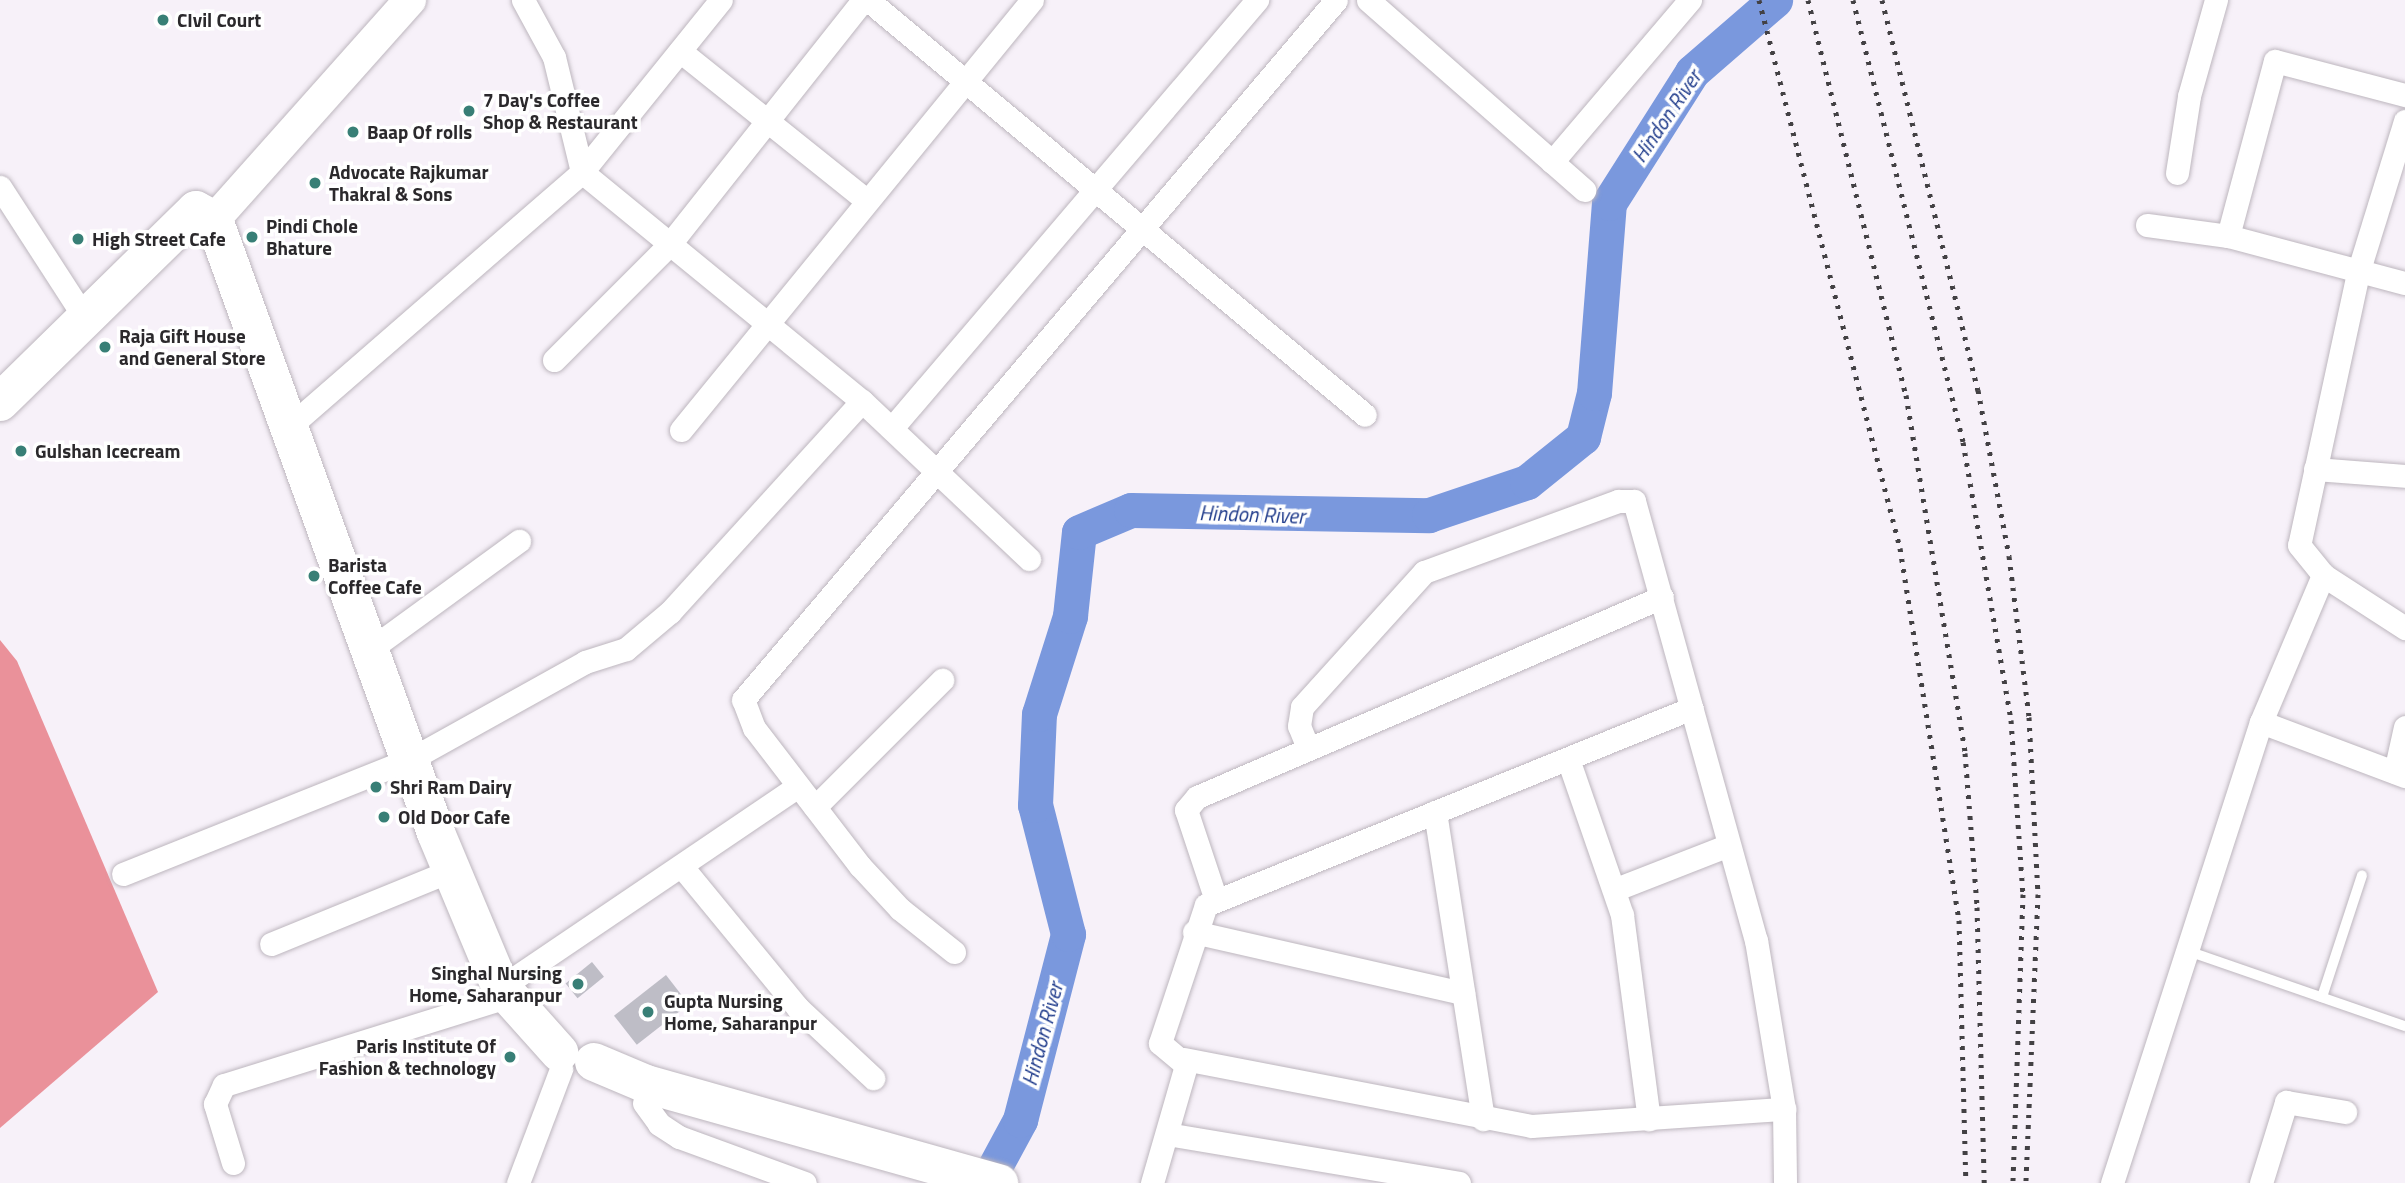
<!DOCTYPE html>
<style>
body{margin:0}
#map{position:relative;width:2405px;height:1183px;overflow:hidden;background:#f7f1f9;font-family:"Titillium Web",sans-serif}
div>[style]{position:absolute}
.forest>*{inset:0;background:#ea919a}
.river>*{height:35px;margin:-17.5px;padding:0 17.5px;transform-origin:17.5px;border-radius:17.5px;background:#7a98dd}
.building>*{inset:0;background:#bebdc6;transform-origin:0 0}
.roads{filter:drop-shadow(0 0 2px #bdb6be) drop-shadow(0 0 2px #bdb6be)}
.lane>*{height:10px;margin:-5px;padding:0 5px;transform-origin:5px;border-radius:5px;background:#fff}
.street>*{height:23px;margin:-11.5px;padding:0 11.5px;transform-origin:11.5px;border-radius:11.5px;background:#fff}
.secondary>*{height:32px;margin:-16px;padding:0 16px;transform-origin:16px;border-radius:16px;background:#fff}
.highway>*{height:38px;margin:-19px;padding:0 19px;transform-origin:19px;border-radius:19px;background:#fff}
.rail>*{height:5px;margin-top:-2.5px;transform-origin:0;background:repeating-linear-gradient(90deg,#434144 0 3.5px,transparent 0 10.5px)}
.dots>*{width:19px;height:19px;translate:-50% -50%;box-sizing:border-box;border:4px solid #fff;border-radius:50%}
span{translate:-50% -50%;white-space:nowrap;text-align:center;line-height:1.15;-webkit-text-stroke:7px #fff;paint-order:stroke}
.poi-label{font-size:19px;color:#2b292c;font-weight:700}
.left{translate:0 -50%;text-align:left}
.right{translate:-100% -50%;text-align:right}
.water-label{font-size:21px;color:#1f3b8b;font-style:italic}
</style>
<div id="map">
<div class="forest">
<div style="clip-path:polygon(0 640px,17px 661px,158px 992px,0 1128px)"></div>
</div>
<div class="river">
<div style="left:986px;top:1183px;width:72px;rotate:-61.6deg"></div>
<div style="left:1020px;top:1120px;width:192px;rotate:-75.5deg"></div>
<div style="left:1068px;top:934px;width:133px;rotate:-104.3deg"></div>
<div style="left:1035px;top:805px;width:91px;rotate:-87.5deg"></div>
<div style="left:1039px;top:714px;width:103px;rotate:-72.4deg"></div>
<div style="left:1070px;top:616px;width:84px;rotate:-83.9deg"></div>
<div style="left:1079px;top:532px;width:56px;rotate:-22.9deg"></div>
<div style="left:1131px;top:510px;width:298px;rotate:1deg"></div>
<div style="left:1429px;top:515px;width:103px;rotate:-18.6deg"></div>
<div style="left:1527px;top:482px;width:72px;rotate:-38.8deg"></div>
<div style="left:1583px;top:437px;width:45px;rotate:-76deg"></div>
<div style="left:1594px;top:393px;width:191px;rotate:-85.5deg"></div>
<div style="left:1609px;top:203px;width:155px;rotate:-57.6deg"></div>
<div style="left:1692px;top:72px;width:110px;rotate:-40.9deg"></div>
</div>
<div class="building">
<div style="left:592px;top:962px;width:19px;height:34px;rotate:51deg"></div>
<div style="left:666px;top:975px;width:37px;height:66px;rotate:52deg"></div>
</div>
<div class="roads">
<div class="lane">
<div style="left:2185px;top:950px;width:233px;rotate:19.1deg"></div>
<div style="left:2322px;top:997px;width:128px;rotate:-71.8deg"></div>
</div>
<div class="street">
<div style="left:523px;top:0;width:65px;rotate:61.5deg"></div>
<div style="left:554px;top:57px;width:118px;rotate:76.3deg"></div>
<div style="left:582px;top:172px;width:362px;rotate:39.3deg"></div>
<div style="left:862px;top:401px;width:230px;rotate:43.4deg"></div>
<div style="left:868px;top:0;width:647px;rotate:39.86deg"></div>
<div style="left:1368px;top:0;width:288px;rotate:41.3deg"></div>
<div style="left:680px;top:51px;width:238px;rotate:38.7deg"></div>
<div style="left:2405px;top:121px;width:159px;rotate:107.2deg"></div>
<div style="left:2358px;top:273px;width:278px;rotate:102.2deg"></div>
<div style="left:2299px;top:545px;width:38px;rotate:51deg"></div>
<div style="left:2323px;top:575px;width:98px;rotate:32.9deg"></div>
<div style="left:1552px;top:162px;width:213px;rotate:-49.6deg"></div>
<div style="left:2177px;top:173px;width:78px;rotate:-81.1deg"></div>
<div style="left:2189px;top:96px;width:100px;rotate:-74.3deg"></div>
<div style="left:0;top:187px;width:158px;rotate:57.1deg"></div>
<div style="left:2147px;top:225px;width:82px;rotate:7.7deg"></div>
<div style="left:2228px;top:236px;width:183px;rotate:14.9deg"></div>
<div style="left:2228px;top:236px;width:181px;rotate:-75deg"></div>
<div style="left:2275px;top:61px;width:134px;rotate:14.7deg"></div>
<div style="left:554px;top:360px;width:163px;rotate:-45deg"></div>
<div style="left:669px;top:245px;width:313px;rotate:-51.6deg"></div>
<div style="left:290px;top:426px;width:387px;rotate:-41deg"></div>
<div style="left:582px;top:172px;width:221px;rotate:-51.1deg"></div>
<div style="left:892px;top:428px;width:563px;rotate:-49.54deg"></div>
<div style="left:681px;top:430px;width:555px;rotate:-50.78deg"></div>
<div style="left:2315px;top:469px;width:90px;rotate:4.4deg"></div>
<div style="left:372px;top:648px;width:182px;rotate:-36.1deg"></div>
<div style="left:2261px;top:722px;width:154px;rotate:20.6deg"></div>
<div style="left:1308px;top:748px;width:24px;rotate:-112deg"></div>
<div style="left:1299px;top:726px;width:19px;rotate:-81deg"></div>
<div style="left:1302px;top:707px;width:182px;rotate:-47.9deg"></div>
<div style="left:1424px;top:572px;width:207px;rotate:-20.1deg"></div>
<div style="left:1618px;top:501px;width:16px"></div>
<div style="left:1634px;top:501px;width:456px;rotate:74.5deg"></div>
<div style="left:1756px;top:940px;width:171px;rotate:80.6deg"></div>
<div style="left:1784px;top:1109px;width:74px;rotate:89.2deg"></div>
<div style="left:1568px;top:759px;width:165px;rotate:70.9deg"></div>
<div style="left:1622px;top:915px;width:206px;rotate:82.5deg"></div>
<div style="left:2395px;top:772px;width:46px;rotate:-77.5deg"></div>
<div style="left:815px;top:807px;width:180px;rotate:-45deg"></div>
<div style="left:1435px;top:812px;width:311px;rotate:81.1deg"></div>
<div style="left:683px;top:868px;width:181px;rotate:50.6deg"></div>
<div style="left:798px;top:1008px;width:103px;rotate:43deg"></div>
<div style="left:123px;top:874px;width:310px;rotate:-21.8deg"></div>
<div style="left:411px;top:759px;width:199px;rotate:-29.1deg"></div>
<div style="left:585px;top:662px;width:43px;rotate:-17.6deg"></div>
<div style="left:626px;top:649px;width:57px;rotate:-40.1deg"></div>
<div style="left:670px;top:612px;width:285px;rotate:-47.7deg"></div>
<div style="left:1616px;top:889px;width:121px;rotate:-21.3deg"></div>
<div style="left:1216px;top:900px;width:95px;rotate:-108.4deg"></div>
<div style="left:1186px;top:810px;width:17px;rotate:-50deg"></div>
<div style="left:1197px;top:797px;width:506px;rotate:-23.27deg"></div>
<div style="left:1194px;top:932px;width:276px;rotate:12.8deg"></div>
<div style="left:271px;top:944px;width:196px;rotate:-22.2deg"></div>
<div style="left:954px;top:952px;width:69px;rotate:-141.5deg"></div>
<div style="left:900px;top:909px;width:59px;rotate:-132.9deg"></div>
<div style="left:860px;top:866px;width:174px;rotate:-127.5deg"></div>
<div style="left:754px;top:728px;width:30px;rotate:-111deg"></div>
<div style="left:743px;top:700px;width:917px;rotate:-49.73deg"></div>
<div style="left:513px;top:979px;width:344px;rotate:-34.1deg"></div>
<div style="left:1184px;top:1059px;width:354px;rotate:10.9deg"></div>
<div style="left:1532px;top:1126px;width:253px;rotate:-3.9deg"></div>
<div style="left:644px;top:1103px;width:26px;rotate:54deg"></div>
<div style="left:659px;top:1124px;width:24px;rotate:33deg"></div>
<div style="left:679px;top:1137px;width:134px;rotate:20.1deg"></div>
<div style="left:1167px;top:1134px;width:296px;rotate:9.5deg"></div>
<div style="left:233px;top:1163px;width:62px;rotate:-107deg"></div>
<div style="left:215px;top:1104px;width:21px;rotate:-65deg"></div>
<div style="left:224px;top:1085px;width:296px;rotate:-17.3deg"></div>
<div style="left:518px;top:1183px;width:122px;rotate:-69.3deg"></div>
<div style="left:1152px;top:1183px;width:123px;rotate:-73.9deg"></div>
<div style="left:1186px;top:1065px;width:34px;rotate:-140deg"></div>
<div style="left:1160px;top:1043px;width:145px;rotate:-71.6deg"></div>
<div style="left:1206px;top:905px;width:524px;rotate:-22.07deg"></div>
<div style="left:2112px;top:1183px;width:484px;rotate:-72.1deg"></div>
<div style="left:2261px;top:722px;width:160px;rotate:-67.1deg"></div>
<div style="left:2261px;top:1183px;width:85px;rotate:-72.8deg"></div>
<div style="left:2286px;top:1102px;width:60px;rotate:9.6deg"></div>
</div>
<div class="secondary">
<div style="left:214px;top:220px;width:295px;rotate:-48.3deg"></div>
</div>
<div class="highway">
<div style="left:0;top:402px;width:274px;rotate:-44.4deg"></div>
<div style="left:196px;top:210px;width:21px;rotate:29deg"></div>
<div style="left:214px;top:220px;width:652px;rotate:70.09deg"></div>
<div style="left:436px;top:833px;width:166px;rotate:67.3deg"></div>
<div style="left:500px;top:986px;width:89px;rotate:48.2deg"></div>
<div style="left:594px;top:1062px;width:56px;rotate:22.9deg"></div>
<div style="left:646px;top:1084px;width:367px;rotate:15.7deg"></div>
</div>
</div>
<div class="rail">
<div style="left:1759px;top:0;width:566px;rotate:75.57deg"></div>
<div style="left:1900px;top:548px;width:377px;rotate:81deg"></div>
<div style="left:1959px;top:920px;width:263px;rotate:88.5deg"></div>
<div style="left:1808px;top:0;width:407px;rotate:76.1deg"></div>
<div style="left:1906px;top:395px;width:363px;rotate:80.6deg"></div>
<div style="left:1965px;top:753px;width:154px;rotate:85.5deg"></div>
<div style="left:1977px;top:907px;width:276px;rotate:88.5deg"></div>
<div style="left:1853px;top:0;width:455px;rotate:76deg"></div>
<div style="left:1963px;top:442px;width:282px;rotate:80.2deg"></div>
<div style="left:2011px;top:720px;width:174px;rotate:86.1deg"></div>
<div style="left:2023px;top:894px;width:289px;rotate:92deg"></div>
<div style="left:1882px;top:0;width:402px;rotate:76.2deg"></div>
<div style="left:1978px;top:390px;width:169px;rotate:79.4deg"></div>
<div style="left:2009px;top:556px;width:162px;rotate:82.9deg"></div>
<div style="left:2029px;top:717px;width:177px;rotate:87.1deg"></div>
<div style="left:2038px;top:894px;width:289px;rotate:92.4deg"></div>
</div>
<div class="dots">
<div style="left:163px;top:20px;background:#387f76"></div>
<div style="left:469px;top:111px;background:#387f76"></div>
<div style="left:353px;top:132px;background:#387f76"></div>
<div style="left:315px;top:183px;background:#387f76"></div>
<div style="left:252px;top:237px;background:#387f76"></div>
<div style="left:78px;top:239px;background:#387f76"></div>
<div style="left:105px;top:347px;background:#387f76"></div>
<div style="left:21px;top:451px;background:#387f76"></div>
<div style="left:314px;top:576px;background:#387f76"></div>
<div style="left:376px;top:787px;background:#387f76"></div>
<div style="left:384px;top:817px;background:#387f76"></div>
<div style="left:578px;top:984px;background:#387f76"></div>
<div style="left:648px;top:1012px;background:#387f76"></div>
<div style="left:510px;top:1057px;background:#387f76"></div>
</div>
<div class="poi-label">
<span class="left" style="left:177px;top:20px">CIvil Court</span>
<span class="left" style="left:483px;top:111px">7 Day's Coffee<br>Shop &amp; Restaurant</span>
<span class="left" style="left:367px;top:132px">Baap Of rolls</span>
<span class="left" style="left:329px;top:183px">Advocate Rajkumar<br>Thakral &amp; Sons</span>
<span class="left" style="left:266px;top:237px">Pindi Chole<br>Bhature</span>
<span class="left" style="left:92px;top:239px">High Street Cafe</span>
<span class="left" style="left:119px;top:347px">Raja Gift House<br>and General Store</span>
<span class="left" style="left:35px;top:451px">Gulshan Icecream</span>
<span class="left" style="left:328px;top:576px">Barista<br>Coffee Cafe</span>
<span class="left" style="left:390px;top:787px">Shri Ram Dairy</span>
<span class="left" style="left:398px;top:817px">Old Door Cafe</span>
<span class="right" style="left:562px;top:984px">Singhal Nursing<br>Home, Saharanpur</span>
<span class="left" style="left:664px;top:1012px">Gupta Nursing<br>Home, Saharanpur</span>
<span class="right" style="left:496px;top:1057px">Paris Institute Of<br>Fashion &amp; technology</span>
</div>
<div class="water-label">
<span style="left:1666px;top:116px;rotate:-56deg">Hindon River</span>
<span style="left:1252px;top:514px;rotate:2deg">Hindon River</span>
<span style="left:1042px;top:1034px;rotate:-75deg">Hindon River</span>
</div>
</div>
